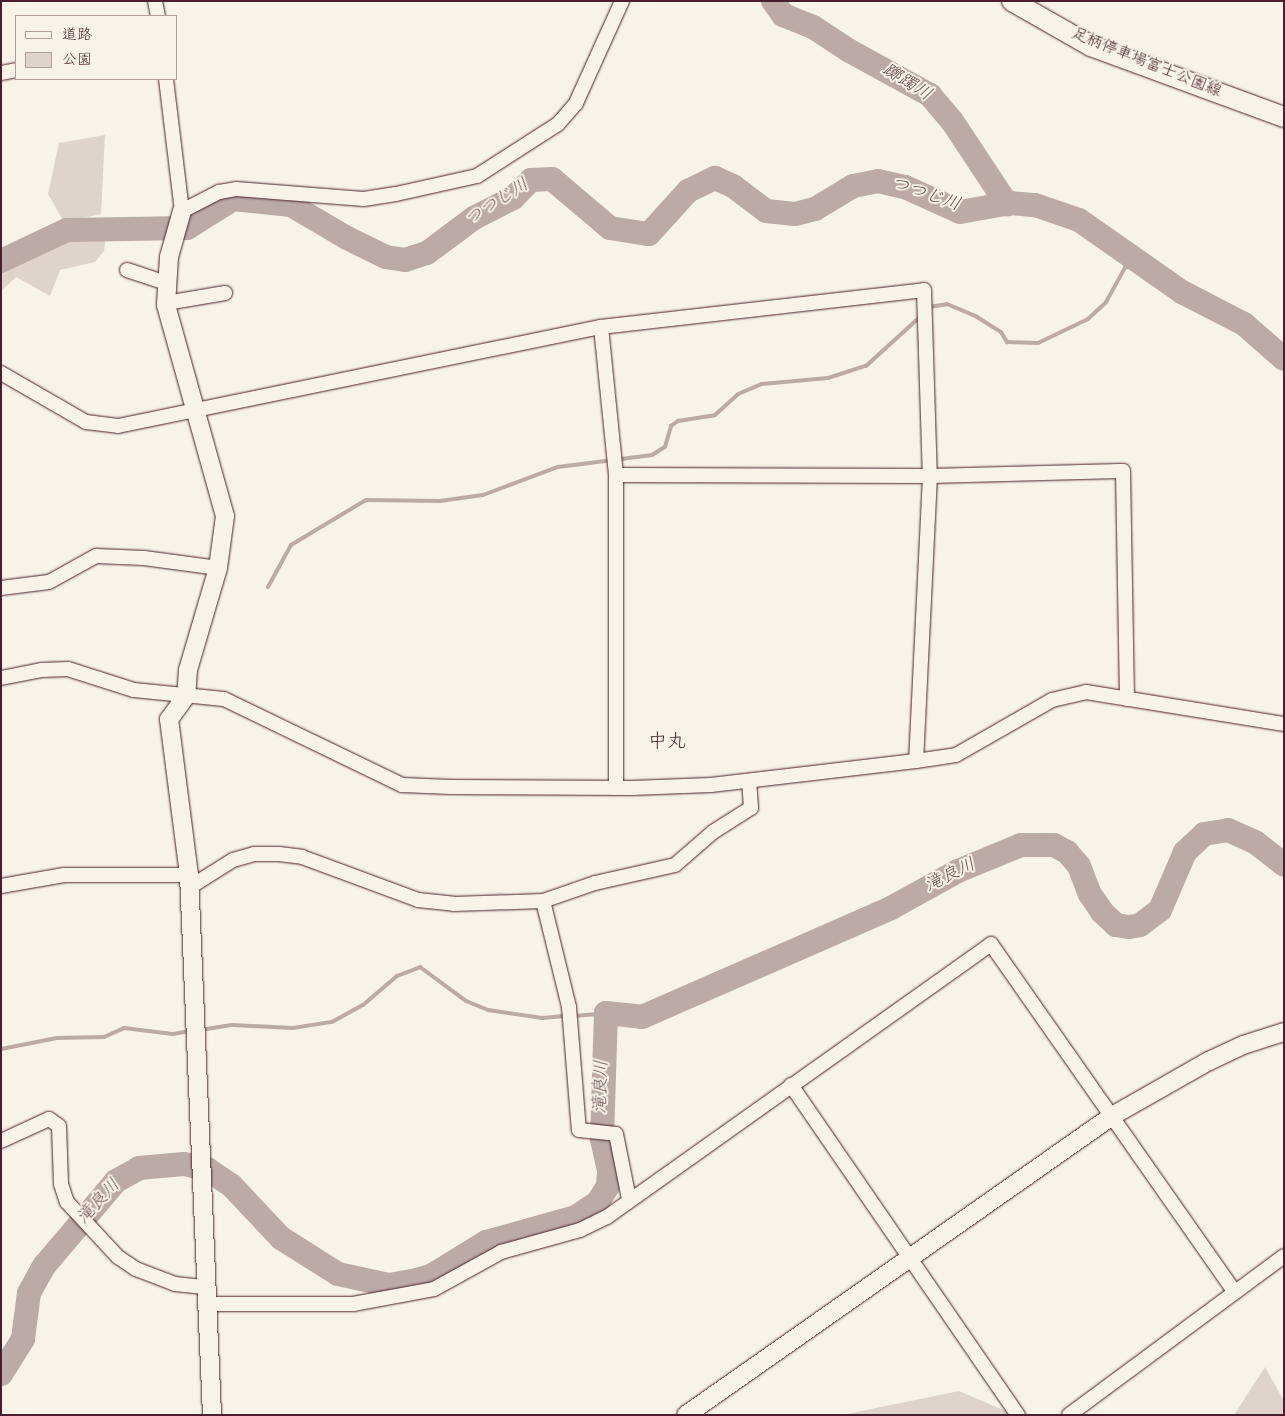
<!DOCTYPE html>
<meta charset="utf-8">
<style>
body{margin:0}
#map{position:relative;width:1285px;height:1416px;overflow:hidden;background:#f7f3e8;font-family:Dekko,"Klee One",sans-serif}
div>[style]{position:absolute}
.green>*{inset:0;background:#ded4cc}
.stream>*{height:4px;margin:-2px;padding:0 2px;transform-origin:2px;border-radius:2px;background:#bcaaa7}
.river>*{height:24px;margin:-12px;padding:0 12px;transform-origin:12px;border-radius:12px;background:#bcaaa7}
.roads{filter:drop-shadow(0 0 1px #4a1f2b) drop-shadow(0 0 1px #4a1f2b)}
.minor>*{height:14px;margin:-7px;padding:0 7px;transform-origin:7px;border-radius:7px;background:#f7f3e8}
.tertiary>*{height:18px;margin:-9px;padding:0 9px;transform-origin:9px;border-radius:9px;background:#f7f3e8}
.secondary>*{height:20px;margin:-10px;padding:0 10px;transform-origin:10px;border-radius:10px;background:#f7f3e8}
span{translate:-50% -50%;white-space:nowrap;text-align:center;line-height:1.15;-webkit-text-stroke:4px #f7f3e8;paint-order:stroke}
.street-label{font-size:16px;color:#4a1f2b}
.water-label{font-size:18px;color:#6c4950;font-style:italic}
.quarter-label{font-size:19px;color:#4a1f2b}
.frame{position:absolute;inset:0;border:2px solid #4a1f2b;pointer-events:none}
.legend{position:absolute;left:15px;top:15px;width:162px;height:65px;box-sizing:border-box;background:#f7f3e8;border:1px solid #b29e9c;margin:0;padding:6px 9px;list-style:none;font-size:15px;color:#4a1f2b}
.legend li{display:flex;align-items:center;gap:10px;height:25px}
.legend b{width:25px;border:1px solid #b29e9c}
</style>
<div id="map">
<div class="green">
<div style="clip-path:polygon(105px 135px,101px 214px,64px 222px,48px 194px,59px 143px)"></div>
<div style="clip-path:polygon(61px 229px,106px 236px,104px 251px,95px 262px,60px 270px,50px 296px,16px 277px,1px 291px,1px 254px,20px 250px)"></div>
<div style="clip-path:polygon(1265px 1367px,1284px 1401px,1284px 1415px,1234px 1415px)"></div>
<div style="clip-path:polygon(959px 1391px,1015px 1415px,842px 1415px)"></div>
</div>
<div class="stream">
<div style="left:929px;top:307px;width:18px;rotate:-9deg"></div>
<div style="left:947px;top:304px;width:33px;rotate:23deg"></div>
<div style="left:977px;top:317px;width:28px;rotate:32deg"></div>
<div style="left:1001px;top:332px;width:12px;rotate:59deg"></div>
<div style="left:1007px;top:342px;width:31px;rotate:2deg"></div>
<div style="left:1038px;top:343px;width:55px;rotate:-25.6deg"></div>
<div style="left:1088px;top:319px;width:25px;rotate:-43deg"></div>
<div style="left:1106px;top:302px;width:39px;rotate:-61deg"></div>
<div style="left:1125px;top:268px;width:13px;rotate:-27deg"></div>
<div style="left:268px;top:587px;width:48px;rotate:-61.3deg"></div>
<div style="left:291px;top:545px;width:87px;rotate:-31deg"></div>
<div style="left:366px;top:500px;width:74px;rotate:0.8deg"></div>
<div style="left:440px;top:501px;width:43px;rotate:-7.9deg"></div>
<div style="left:483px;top:495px;width:80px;rotate:-20.5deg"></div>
<div style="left:558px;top:467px;width:95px;rotate:-7.3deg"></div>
<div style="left:652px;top:455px;width:15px;rotate:-32deg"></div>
<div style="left:665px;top:447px;width:22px;rotate:-74deg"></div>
<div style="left:671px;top:426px;width:9px;rotate:-36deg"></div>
<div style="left:678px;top:421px;width:37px;rotate:-9deg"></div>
<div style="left:715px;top:415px;width:31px;rotate:-42deg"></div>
<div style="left:738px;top:394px;width:26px;rotate:-23deg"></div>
<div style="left:762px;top:384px;width:66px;rotate:-5.2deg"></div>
<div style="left:828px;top:378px;width:40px;rotate:-18deg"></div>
<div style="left:866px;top:366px;width:74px;rotate:-42.3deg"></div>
<div style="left:574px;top:1016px;width:32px;rotate:-5deg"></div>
<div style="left:200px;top:1030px;width:32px;rotate:-9deg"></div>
<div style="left:232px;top:1025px;width:61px;rotate:2.8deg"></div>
<div style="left:293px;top:1028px;width:39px;rotate:-9deg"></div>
<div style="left:332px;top:1022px;width:35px;rotate:-29deg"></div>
<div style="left:363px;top:1005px;width:45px;rotate:-40.5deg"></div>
<div style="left:397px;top:976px;width:25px;rotate:-21deg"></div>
<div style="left:420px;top:967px;width:57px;rotate:36.5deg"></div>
<div style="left:466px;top:1001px;width:24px;rotate:22deg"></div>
<div style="left:488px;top:1010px;width:55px;rotate:8.4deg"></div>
<div style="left:542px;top:1018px;width:25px;rotate:-5deg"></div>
<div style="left:1px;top:1049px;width:57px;rotate:-11.1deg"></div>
<div style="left:57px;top:1038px;width:47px;rotate:-1.2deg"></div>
<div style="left:104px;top:1037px;width:22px;rotate:-24deg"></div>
<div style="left:124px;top:1028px;width:49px;rotate:7deg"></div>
<div style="left:173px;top:1034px;width:17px;rotate:-10deg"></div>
</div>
<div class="river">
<div style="left:773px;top:1px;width:17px;rotate:54deg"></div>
<div style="left:783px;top:15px;width:32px;rotate:22deg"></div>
<div style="left:813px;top:27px;width:42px;rotate:33.3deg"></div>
<div style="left:848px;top:50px;width:94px;rotate:28.8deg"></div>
<div style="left:930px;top:95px;width:34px;rotate:50deg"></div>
<div style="left:952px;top:121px;width:100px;rotate:56.5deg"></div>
<div style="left:1px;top:261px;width:73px;rotate:-25.2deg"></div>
<div style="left:67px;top:230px;width:120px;rotate:-1deg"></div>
<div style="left:187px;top:228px;width:54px;rotate:-32.2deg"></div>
<div style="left:233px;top:199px;width:58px;rotate:5.9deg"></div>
<div style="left:291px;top:205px;width:65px;rotate:30.5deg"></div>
<div style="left:347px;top:238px;width:43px;rotate:26deg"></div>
<div style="left:386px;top:257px;width:19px;rotate:9deg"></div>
<div style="left:405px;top:260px;width:23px;rotate:-18deg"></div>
<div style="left:427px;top:253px;width:59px;rotate:-36.7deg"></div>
<div style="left:474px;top:218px;width:44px;rotate:-27.1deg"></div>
<div style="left:513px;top:198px;width:25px;rotate:-45deg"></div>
<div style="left:531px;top:180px;width:21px;rotate:-3deg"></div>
<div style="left:552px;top:179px;width:76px;rotate:40.2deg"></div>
<div style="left:610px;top:228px;width:39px;rotate:9deg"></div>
<div style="left:649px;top:234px;width:58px;rotate:-47.8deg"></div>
<div style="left:688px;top:191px;width:30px;rotate:-26deg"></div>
<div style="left:715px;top:178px;width:20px;rotate:24deg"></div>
<div style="left:733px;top:186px;width:41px;rotate:37.1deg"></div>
<div style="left:766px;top:211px;width:29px;rotate:6deg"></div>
<div style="left:795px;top:214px;width:21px;rotate:-14deg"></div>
<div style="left:815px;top:209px;width:44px;rotate:-31.2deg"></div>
<div style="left:853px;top:186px;width:25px;rotate:-11deg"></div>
<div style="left:878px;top:181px;width:28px;rotate:13deg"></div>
<div style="left:905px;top:187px;width:60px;rotate:24.4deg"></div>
<div style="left:960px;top:212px;width:51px;rotate:-10.2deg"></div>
<div style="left:1010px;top:203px;width:25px;rotate:5deg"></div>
<div style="left:1035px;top:205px;width:46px;rotate:18.8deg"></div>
<div style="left:1079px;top:220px;width:126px;rotate:35deg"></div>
<div style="left:1182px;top:292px;width:70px;rotate:27.3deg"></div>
<div style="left:1244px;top:324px;width:53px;rotate:41.2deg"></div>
<div style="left:1px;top:1374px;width:41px;rotate:-57.8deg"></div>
<div style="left:23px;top:1339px;width:46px;rotate:-82.6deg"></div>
<div style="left:29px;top:1293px;width:31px;rotate:-61deg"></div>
<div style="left:44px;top:1266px;width:111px;rotate:-49.7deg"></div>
<div style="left:116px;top:1181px;width:26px;rotate:-29deg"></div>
<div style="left:139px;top:1168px;width:45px;rotate:-5.1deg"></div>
<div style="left:184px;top:1164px;width:24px;rotate:12deg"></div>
<div style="left:207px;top:1169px;width:29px;rotate:34deg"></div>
<div style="left:231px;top:1185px;width:73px;rotate:46.7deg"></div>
<div style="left:281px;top:1238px;width:67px;rotate:32.3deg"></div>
<div style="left:338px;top:1274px;width:52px;rotate:12.2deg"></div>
<div style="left:389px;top:1285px;width:23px;rotate:-10deg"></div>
<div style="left:412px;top:1281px;width:20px;rotate:-15deg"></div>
<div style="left:431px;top:1276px;width:65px;rotate:-31.7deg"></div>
<div style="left:486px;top:1242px;width:93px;rotate:-15.5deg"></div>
<div style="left:576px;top:1217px;width:27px;rotate:-34deg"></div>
<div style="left:598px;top:1202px;width:19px;rotate:-58deg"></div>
<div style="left:608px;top:1186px;width:16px;rotate:-86deg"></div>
<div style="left:609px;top:1170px;width:32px;rotate:-103deg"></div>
<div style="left:602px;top:1139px;width:126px;rotate:-88.2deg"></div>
<div style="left:606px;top:1013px;width:36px;rotate:6deg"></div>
<div style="left:642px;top:1017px;width:272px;rotate:-23.6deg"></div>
<div style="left:891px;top:908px;width:77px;rotate:-28.9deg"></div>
<div style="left:958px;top:871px;width:68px;rotate:-22.4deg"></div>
<div style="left:1021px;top:845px;width:33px"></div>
<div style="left:1054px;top:845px;width:15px;rotate:28deg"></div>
<div style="left:1067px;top:852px;width:18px;rotate:49deg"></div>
<div style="left:1079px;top:866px;width:30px;rotate:69deg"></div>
<div style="left:1090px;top:894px;width:22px;rotate:56deg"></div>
<div style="left:1102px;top:912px;width:19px;rotate:43deg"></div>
<div style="left:1116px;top:925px;width:13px;rotate:9deg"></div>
<div style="left:1129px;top:927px;width:11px;rotate:-10deg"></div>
<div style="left:1140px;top:925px;width:25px;rotate:-37deg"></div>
<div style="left:1160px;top:910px;width:63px;rotate:-66.7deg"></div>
<div style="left:1185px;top:852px;width:26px;rotate:-43deg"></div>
<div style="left:1204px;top:834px;width:24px;rotate:-9deg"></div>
<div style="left:1228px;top:830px;width:30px;rotate:24deg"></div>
<div style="left:1255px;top:842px;width:37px;rotate:38deg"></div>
</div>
<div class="roads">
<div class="minor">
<div style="left:155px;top:1px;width:15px;rotate:79deg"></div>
<div style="left:1px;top:73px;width:15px;rotate:-11deg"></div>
<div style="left:166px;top:79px;width:133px;rotate:83.1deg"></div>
<div style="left:182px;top:211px;width:42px;rotate:-27.2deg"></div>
<div style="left:219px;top:192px;width:17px;rotate:-10deg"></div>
<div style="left:236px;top:189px;width:128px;rotate:4.5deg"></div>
<div style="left:364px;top:199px;width:32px;rotate:-9deg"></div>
<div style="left:396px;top:194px;width:83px;rotate:-12.5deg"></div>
<div style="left:477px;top:176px;width:96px;rotate:-32.7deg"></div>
<div style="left:558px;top:124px;width:28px;rotate:-49deg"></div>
<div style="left:576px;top:103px;width:112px;rotate:-65.7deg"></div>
<div style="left:127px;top:270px;width:41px;rotate:18.4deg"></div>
<div style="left:166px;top:303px;width:60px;rotate:-9.6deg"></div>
<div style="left:601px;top:327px;width:149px;rotate:84.2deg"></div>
<div style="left:616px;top:475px;width:313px;rotate:90deg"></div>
<div style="left:1px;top:373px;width:98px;rotate:30deg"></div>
<div style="left:86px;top:422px;width:32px;rotate:7deg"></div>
<div style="left:118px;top:426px;width:493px;rotate:-11.6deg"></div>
<div style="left:601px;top:327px;width:325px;rotate:-6.5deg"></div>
<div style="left:924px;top:290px;width:186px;rotate:88.2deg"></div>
<div style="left:930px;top:476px;width:285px;rotate:92.8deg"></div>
<div style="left:616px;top:475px;width:314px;rotate:0.2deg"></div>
<div style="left:930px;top:476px;width:193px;rotate:-1.5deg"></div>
<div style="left:1123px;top:471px;width:228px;rotate:89deg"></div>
<div style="left:1px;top:588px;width:48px;rotate:-7.1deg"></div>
<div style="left:49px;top:582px;width:54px;rotate:-29deg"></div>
<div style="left:96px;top:556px;width:48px;rotate:2.4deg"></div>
<div style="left:144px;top:558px;width:75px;rotate:7.7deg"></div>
<div style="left:1px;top:678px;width:42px;rotate:-11deg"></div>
<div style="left:42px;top:670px;width:26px;rotate:-2deg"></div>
<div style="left:68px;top:669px;width:69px;rotate:17.7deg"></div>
<div style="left:134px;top:690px;width:90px;rotate:5.7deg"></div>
<div style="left:224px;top:699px;width:198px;rotate:25.8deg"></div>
<div style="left:402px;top:785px;width:49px;rotate:2.3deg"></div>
<div style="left:451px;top:787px;width:181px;rotate:0.3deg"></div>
<div style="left:632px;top:788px;width:79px;rotate:-2.2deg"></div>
<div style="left:711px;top:785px;width:206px;rotate:-6.7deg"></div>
<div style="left:916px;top:761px;width:40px;rotate:-8.5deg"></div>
<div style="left:956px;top:755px;width:111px;rotate:-29.8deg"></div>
<div style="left:1052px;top:700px;width:35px;rotate:-13deg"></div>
<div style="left:1086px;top:692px;width:201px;rotate:9.2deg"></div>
<div style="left:1px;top:886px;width:64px;rotate:-9.9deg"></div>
<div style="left:64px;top:875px;width:125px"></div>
<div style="left:190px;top:887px;width:51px;rotate:-32.1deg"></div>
<div style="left:233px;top:860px;width:22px;rotate:-16deg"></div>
<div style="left:254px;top:854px;width:25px"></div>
<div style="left:279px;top:854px;width:23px;rotate:7deg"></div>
<div style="left:302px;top:857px;width:124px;rotate:20.3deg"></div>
<div style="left:418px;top:900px;width:36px;rotate:6deg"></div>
<div style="left:454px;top:904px;width:89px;rotate:-1.9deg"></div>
<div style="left:543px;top:901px;width:55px;rotate:-19.1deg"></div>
<div style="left:595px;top:883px;width:82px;rotate:-12.7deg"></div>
<div style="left:675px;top:865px;width:50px;rotate:-41deg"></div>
<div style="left:713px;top:832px;width:45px;rotate:-32.3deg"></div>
<div style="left:751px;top:808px;width:26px;rotate:-94deg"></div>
<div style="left:543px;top:901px;width:109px;rotate:76.2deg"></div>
<div style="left:569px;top:1007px;width:123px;rotate:85.4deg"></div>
<div style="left:579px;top:1130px;width:37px;rotate:6deg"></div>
<div style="left:616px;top:1134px;width:66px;rotate:78.7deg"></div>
<div style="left:791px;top:1085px;width:401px;rotate:55.5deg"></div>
<div style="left:1px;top:1141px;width:53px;rotate:-24.6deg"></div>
<div style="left:49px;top:1119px;width:12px;rotate:35deg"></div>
<div style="left:59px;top:1126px;width:58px;rotate:88deg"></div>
<div style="left:61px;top:1184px;width:19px;rotate:72deg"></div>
<div style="left:67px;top:1202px;width:75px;rotate:47.2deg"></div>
<div style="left:118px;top:1257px;width:22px;rotate:34deg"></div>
<div style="left:136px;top:1269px;width:42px;rotate:21deg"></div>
<div style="left:175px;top:1284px;width:30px;rotate:6deg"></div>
<div style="left:206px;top:1304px;width:147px"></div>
<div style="left:353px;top:1304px;width:82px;rotate:-10.5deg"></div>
<div style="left:434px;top:1289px;width:77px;rotate:-28.9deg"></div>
<div style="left:501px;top:1252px;width:82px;rotate:-15.6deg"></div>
<div style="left:580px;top:1230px;width:30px;rotate:-26deg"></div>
<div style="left:607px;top:1217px;width:471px;rotate:-35.4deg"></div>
<div style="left:991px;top:944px;width:425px;rotate:55deg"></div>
<div style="left:1069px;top:1415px;width:267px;rotate:-36.5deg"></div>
</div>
<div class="tertiary">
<div style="left:182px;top:211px;width:48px;rotate:105.8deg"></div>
<div style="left:169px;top:257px;width:48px;rotate:93.6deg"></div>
<div style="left:166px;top:305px;width:219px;rotate:74.4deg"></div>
<div style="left:225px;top:516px;width:52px;rotate:97.7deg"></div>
<div style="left:218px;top:568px;width:106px;rotate:106.4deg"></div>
<div style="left:188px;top:670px;width:26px;rotate:94deg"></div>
<div style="left:186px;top:696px;width:29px;rotate:126deg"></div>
<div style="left:169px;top:719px;width:157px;rotate:82.7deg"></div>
<div style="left:189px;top:875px;width:540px;rotate:87.56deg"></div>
<div style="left:686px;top:1415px;width:520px;rotate:-35.06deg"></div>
<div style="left:1112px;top:1116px;width:112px;rotate:-29.6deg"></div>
<div style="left:1209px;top:1061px;width:38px;rotate:-25deg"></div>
<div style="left:1243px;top:1045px;width:43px;rotate:-17.6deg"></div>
</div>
<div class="secondary">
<div style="left:1012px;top:1px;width:91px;rotate:29.7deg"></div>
<div style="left:1091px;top:46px;width:206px;rotate:20.2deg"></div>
</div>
</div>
<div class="street-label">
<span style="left:1146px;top:64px;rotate:22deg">足柄停車場富士公園線</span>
</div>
<div class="water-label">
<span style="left:906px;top:84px;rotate:32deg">躑躅川</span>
<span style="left:925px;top:196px;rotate:19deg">つつじ川</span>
<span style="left:498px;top:204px;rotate:-33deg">つつじ川</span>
<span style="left:951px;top:877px;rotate:-26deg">滝良川</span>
<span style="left:603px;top:1087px;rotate:-88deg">滝良川</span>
<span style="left:100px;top:1203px;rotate:-47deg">滝良川</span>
</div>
<div class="quarter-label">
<span style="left:667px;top:744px">中丸</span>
</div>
<div class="frame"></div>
<ul class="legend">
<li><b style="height:6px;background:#f7f3e8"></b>道路</li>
<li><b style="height:14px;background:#ded4cc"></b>公園</li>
</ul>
</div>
